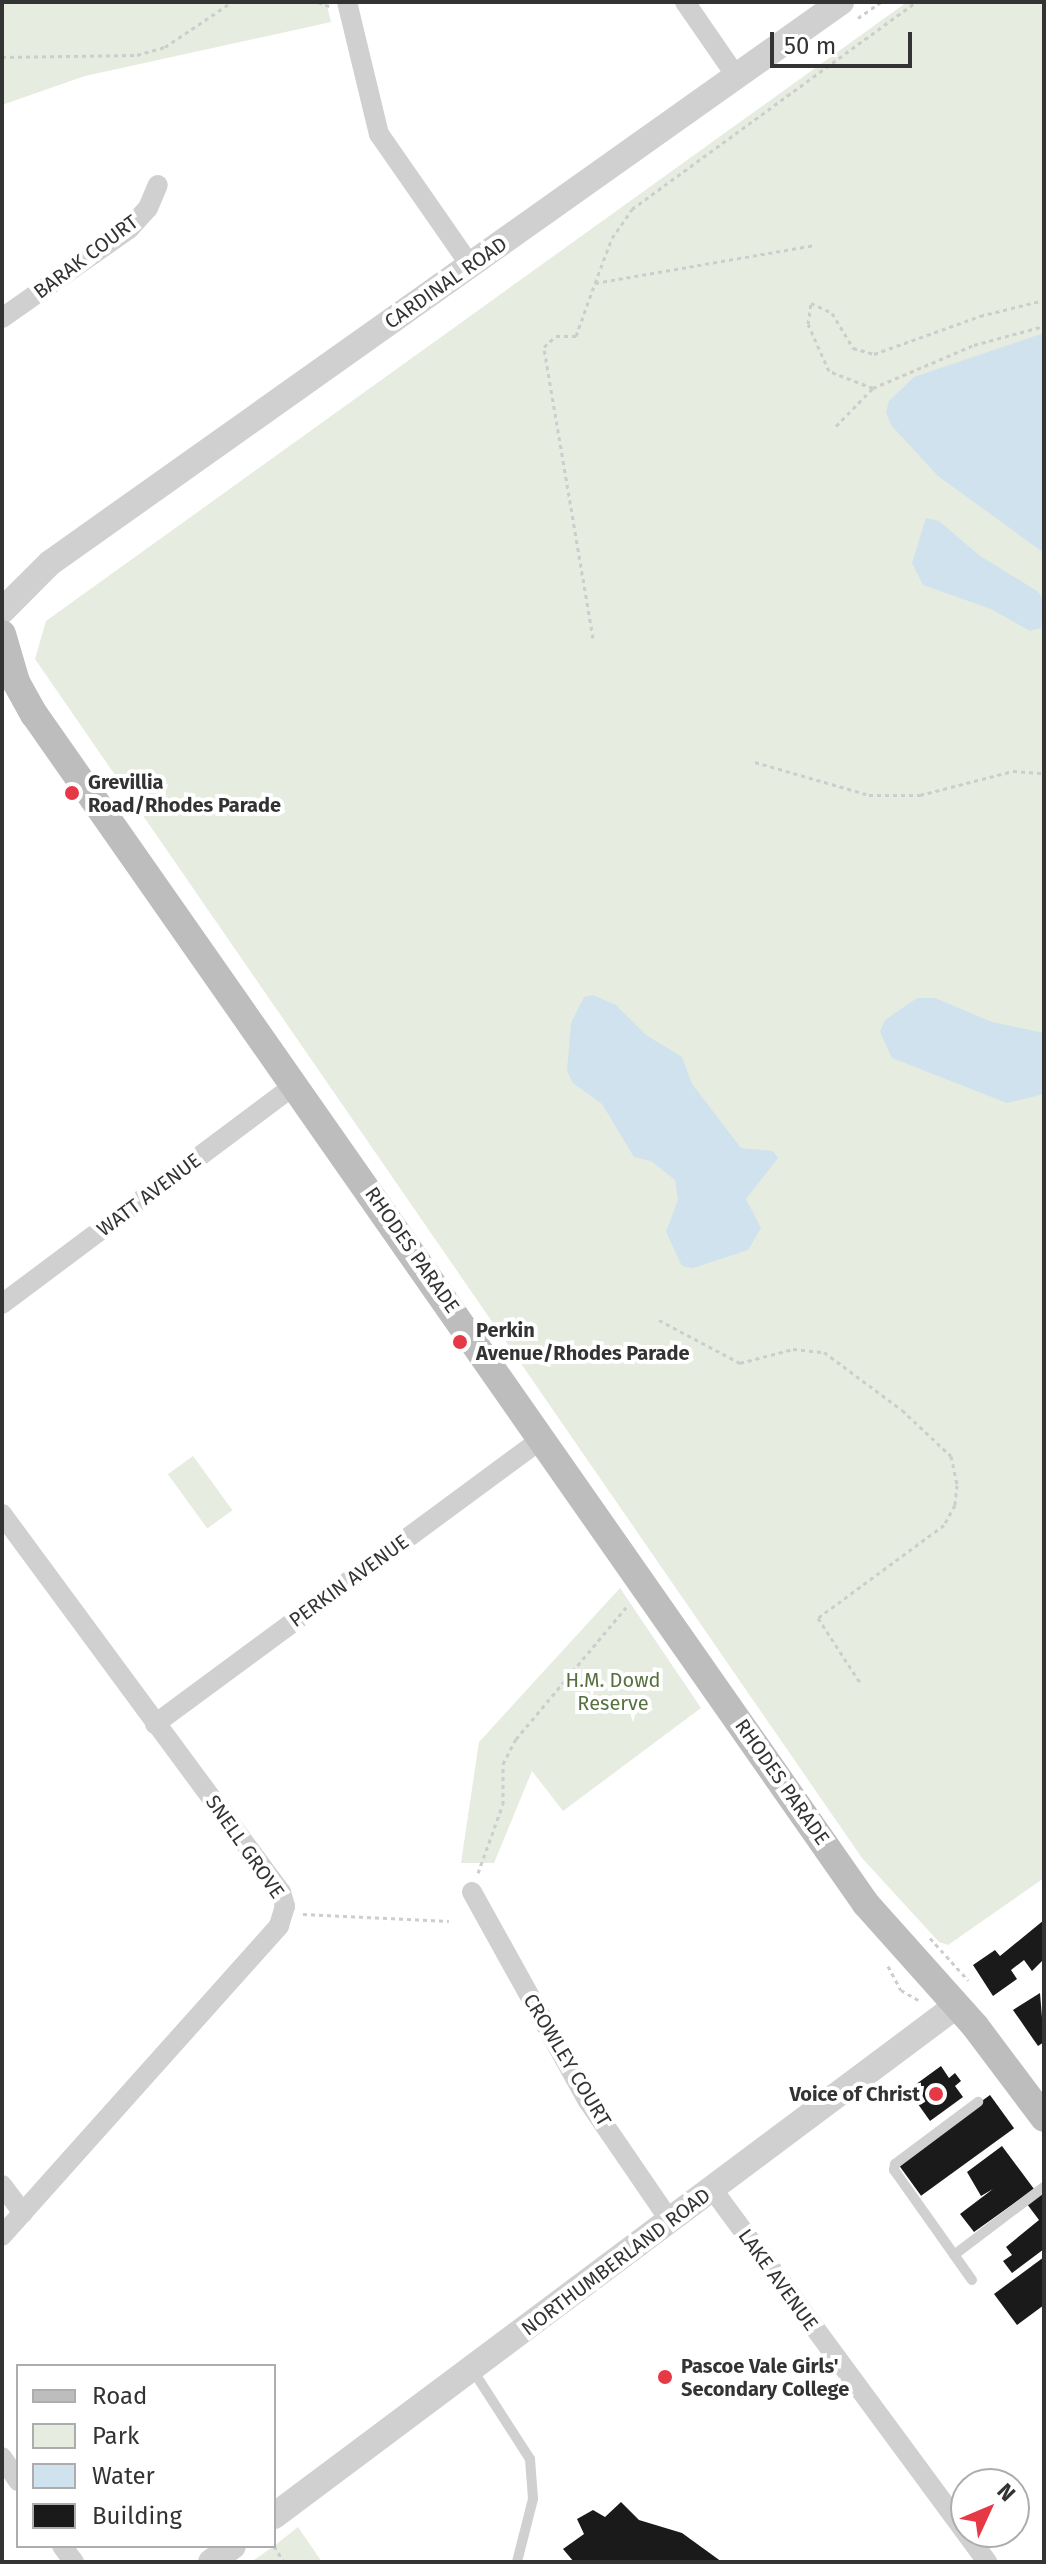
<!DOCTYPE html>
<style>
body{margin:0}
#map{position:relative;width:1046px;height:2564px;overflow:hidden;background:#fff;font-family:"Fira Sans",sans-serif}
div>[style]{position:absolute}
.green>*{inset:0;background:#e6ecdf;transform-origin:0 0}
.water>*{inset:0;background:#cfe2ee}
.building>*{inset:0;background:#1a1a1a;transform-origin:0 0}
.path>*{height:3px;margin-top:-1.5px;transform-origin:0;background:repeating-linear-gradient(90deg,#cdcdcd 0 4px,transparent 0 8px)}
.service>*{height:10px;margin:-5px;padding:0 5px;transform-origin:5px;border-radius:5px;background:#d0d0d0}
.minor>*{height:20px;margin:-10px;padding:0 10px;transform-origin:10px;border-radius:10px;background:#d0d0d0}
.tertiary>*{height:26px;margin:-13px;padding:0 13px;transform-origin:13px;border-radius:13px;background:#d0d0d0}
.secondary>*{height:28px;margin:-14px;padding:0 14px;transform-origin:14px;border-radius:14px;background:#bdbdbd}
.dots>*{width:22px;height:22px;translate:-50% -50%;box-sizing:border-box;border:4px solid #fff;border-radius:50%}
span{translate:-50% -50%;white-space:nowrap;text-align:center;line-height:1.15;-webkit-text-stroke:8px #fff;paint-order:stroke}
.street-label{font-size:20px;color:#333}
.poi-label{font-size:20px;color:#333;font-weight:700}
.left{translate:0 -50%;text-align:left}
.right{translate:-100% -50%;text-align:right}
.park-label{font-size:20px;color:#56703f}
.frame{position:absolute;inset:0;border:4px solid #333;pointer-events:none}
.legend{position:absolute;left:16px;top:2364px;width:260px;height:184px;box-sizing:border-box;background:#fff;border:2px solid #adadad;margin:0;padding:10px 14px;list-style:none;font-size:24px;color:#333}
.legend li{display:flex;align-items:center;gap:16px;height:40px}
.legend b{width:40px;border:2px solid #adadad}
.north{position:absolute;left:950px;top:2468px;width:80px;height:80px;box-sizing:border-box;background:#fff;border:2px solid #adadad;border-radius:50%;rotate:46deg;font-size:22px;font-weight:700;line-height:32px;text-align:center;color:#333}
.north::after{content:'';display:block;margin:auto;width:28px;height:36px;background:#e63946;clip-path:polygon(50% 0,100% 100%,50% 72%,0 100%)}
.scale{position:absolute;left:770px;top:32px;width:142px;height:36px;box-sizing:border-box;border:4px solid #333;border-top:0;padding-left:10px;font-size:24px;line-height:28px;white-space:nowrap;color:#333;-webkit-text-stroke:6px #fff;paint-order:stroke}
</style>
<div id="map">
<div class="green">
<div style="clip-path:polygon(2px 2px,326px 2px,331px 22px,85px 76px,2px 105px)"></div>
<div style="clip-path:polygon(907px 2px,1044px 2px,1044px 1878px,948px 1945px,939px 1942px,862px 1858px,35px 659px,46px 621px)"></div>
<div style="left:193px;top:1456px;width:67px;height:31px;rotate:54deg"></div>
<div style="clip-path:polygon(620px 1588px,701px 1708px,563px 1811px,532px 1771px,494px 1863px,461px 1863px,479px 1742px)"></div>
<div style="clip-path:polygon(298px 2527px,322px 2562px,251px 2562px,274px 2546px)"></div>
</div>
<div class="water">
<div style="clip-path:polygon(1044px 333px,1044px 553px,938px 476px,891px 425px,886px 412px,889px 401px,914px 377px)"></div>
<div style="clip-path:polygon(926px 518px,939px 521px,980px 556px,1037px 591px,1044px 599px,1041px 628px,1030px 631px,991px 609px,923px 585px,912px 563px)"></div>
<div style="clip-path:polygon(593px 995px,616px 1005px,646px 1035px,682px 1057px,692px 1084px,741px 1148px,773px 1151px,778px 1158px,746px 1199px,761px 1228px,748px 1250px,693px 1268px,682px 1266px,666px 1232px,678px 1200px,675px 1180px,651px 1161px,634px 1157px,602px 1104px,573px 1083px,567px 1071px,571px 1023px,584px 997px)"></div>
<div style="clip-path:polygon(917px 998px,935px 998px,992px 1022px,1044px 1033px,1044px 1094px,1007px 1103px,892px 1058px,880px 1032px,885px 1020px)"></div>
</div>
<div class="building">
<div style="clip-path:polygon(1044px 1920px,1044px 1959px,1032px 1971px,1024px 1960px,1011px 1970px,1017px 1979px,993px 1996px,973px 1965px,995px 1950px,1000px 1956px)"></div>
<div style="clip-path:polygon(1040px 1993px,1044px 2042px,1038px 2046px,1013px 2010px)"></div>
<div style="clip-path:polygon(941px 2066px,949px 2078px,955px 2073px,961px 2081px,955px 2086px,963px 2097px,930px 2121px,908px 2090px)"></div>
<div style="left:990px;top:2095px;width:41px;height:115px;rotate:54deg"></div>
<div style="clip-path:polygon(1002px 2146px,1034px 2189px,974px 2232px,960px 2214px,993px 2189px,981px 2196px,967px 2172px)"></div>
<div style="clip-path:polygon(1044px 2191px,1044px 2249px,1012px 2273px,1003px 2261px,1012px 2255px,1006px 2247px,1039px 2220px,1027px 2204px)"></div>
<div style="clip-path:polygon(1044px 2257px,1044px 2305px,1017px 2325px,994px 2294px)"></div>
<div style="clip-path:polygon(621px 2502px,639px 2520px,682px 2533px,722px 2562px,574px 2562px,563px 2549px,584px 2534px,577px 2519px,593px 2510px,605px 2517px)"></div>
</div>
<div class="path">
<div style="left:318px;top:2px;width:12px;rotate:20deg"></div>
<div style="left:858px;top:18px;width:28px;rotate:-35deg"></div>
<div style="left:2px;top:57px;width:135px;rotate:-0.8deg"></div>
<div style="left:137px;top:55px;width:29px;rotate:-16deg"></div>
<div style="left:165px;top:47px;width:81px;rotate:-33.9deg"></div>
<div style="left:595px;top:283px;width:48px;rotate:-69.3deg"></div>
<div style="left:612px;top:238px;width:35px;rotate:-55deg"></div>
<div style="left:632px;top:209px;width:351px;rotate:-36.1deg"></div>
<div style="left:873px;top:388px;width:47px;rotate:-158.9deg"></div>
<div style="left:829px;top:371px;width:51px;rotate:-114.1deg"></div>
<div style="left:808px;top:324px;width:21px;rotate:-82deg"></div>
<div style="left:811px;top:303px;width:23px;rotate:25deg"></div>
<div style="left:832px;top:313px;width:41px;rotate:59deg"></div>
<div style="left:853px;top:348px;width:22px;rotate:16deg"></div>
<div style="left:874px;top:354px;width:113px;rotate:-19.7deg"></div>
<div style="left:980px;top:316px;width:66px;rotate:-14deg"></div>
<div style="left:836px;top:426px;width:53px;rotate:-45.8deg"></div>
<div style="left:873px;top:388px;width:110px;rotate:-23.1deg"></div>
<div style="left:974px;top:345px;width:73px;rotate:-15.2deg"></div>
<div style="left:593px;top:638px;width:295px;rotate:-99.6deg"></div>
<div style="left:544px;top:347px;width:16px;rotate:-43deg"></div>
<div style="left:556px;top:336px;width:20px"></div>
<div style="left:576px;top:336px;width:56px;rotate:-70.3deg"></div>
<div style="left:595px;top:283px;width:223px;rotate:-9.8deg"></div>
<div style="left:755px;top:762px;width:119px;rotate:16.1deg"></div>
<div style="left:869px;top:795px;width:51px"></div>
<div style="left:920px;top:795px;width:96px;rotate:-14.5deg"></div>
<div style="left:1013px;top:771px;width:31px;rotate:4deg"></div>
<div style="left:659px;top:1320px;width:92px;rotate:28deg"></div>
<div style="left:740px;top:1363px;width:55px;rotate:-14.8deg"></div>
<div style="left:793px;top:1349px;width:31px;rotate:6deg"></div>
<div style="left:824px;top:1352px;width:97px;rotate:36.6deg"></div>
<div style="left:902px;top:1410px;width:67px;rotate:43.2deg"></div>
<div style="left:951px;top:1456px;width:30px;rotate:78deg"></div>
<div style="left:957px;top:1485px;width:20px;rotate:96deg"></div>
<div style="left:955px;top:1505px;width:23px;rotate:119deg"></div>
<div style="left:944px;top:1525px;width:157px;rotate:143.6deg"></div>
<div style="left:818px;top:1618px;width:79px;rotate:56.9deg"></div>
<div style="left:478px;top:1873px;width:73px;rotate:-70.1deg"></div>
<div style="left:503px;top:1804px;width:40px;rotate:-90deg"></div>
<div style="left:503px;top:1764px;width:28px;rotate:-63deg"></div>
<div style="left:516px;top:1739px;width:175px;rotate:-50.1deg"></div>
<div style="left:303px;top:1914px;width:146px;rotate:2.7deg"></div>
<div style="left:930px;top:1938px;width:57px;rotate:47.9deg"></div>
<div style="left:888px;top:1966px;width:27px;rotate:62deg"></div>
<div style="left:901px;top:1990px;width:20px;rotate:30deg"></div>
<div style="left:274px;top:2546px;width:19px;rotate:58deg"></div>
</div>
<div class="service">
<div style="left:954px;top:2255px;width:113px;rotate:-37.1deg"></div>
<div style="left:972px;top:2280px;width:135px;rotate:-125.3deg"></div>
<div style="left:894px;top:2170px;width:6px;rotate:-81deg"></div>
<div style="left:895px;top:2164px;width:104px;rotate:-36.8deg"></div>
<div style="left:472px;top:2369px;width:107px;rotate:57.2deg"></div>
<div style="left:530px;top:2459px;width:40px;rotate:85.7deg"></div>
<div style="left:533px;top:2499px;width:65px;rotate:104.3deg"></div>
</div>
<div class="minor">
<div style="left:347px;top:2px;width:136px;rotate:76.4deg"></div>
<div style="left:379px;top:134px;width:160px;rotate:55.2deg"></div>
<div style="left:685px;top:2px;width:90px;rotate:55.4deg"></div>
<div style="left:2px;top:318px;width:155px;rotate:-35deg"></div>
<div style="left:129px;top:229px;width:28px;rotate:-48deg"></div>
<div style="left:148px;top:208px;width:25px;rotate:-67deg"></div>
<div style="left:2px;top:1304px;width:366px;rotate:-36.8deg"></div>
<div style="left:2px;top:1514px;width:470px;rotate:53.6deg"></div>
<div style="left:281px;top:1892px;width:15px;rotate:74deg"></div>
<div style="left:285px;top:1906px;width:21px;rotate:107deg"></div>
<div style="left:279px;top:1926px;width:416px;rotate:131.8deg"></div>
<div style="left:155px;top:1724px;width:483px;rotate:-36.4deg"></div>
<div style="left:472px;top:1892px;width:239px;rotate:61deg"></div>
<div style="left:588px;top:2101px;width:147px;rotate:55.6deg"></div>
<div style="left:2px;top:2185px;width:35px;rotate:53deg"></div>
<div style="left:713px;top:2190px;width:462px;rotate:53.6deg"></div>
<div style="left:2px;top:2457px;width:29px;rotate:56deg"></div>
<div style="left:62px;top:2546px;width:20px;rotate:53deg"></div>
</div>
<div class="tertiary">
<div style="left:2px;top:611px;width:68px;rotate:-45deg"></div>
<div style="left:50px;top:563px;width:970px;rotate:-35.35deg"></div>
<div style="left:274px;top:2516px;width:852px;rotate:-36.79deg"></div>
<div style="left:211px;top:2562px;width:27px;rotate:-36deg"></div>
</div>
<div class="secondary">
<div style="left:2px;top:634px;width:50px;rotate:73.7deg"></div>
<div style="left:16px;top:682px;width:37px;rotate:61deg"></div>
<div style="left:34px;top:714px;width:1452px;rotate:55.04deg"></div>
<div style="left:866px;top:1904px;width:164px;rotate:48.2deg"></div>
<div style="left:975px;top:2026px;width:115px;rotate:53.1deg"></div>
</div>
<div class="dots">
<div style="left:72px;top:793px;background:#e63946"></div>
<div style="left:460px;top:1342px;background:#e63946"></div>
<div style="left:936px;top:2094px;background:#e63946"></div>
<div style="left:665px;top:2377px;background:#e63946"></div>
</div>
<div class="street-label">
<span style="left:86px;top:257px;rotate:-37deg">BARAK COURT</span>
<span style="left:446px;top:283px;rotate:-35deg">CARDINAL ROAD</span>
<span style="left:149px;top:1195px;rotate:-37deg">WATT AVENUE</span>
<span style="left:412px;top:1250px;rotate:55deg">RHODES PARADE</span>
<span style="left:349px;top:1581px;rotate:-36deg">PERKIN AVENUE</span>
<span style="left:782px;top:1782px;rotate:55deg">RHODES PARADE</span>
<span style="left:245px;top:1847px;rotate:55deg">SNELL GROVE</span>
<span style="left:567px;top:2060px;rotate:59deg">CROWLEY COURT</span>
<span style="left:616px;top:2262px;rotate:-37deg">NORTHUMBERLAND ROAD</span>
<span style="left:778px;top:2280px;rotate:54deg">LAKE AVENUE</span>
</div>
<div class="poi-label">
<span class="left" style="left:88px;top:794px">Grevillia<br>Road/Rhodes Parade</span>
<span class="left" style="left:476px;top:1342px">Perkin<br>Avenue/Rhodes Parade</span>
<span class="right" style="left:920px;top:2094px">Voice of Christ</span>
<span class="left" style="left:681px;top:2378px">Pascoe Vale Girls'<br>Secondary College</span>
</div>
<div class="park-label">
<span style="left:613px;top:1692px">H.M. Dowd<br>Reserve</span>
</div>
<div class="frame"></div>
<ul class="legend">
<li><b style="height:10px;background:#bdbdbd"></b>Road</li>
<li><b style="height:22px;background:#e6ecdf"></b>Park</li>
<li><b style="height:22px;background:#cfe2ee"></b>Water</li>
<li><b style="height:22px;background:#1a1a1a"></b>Building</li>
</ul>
<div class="north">N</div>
<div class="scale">50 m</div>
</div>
